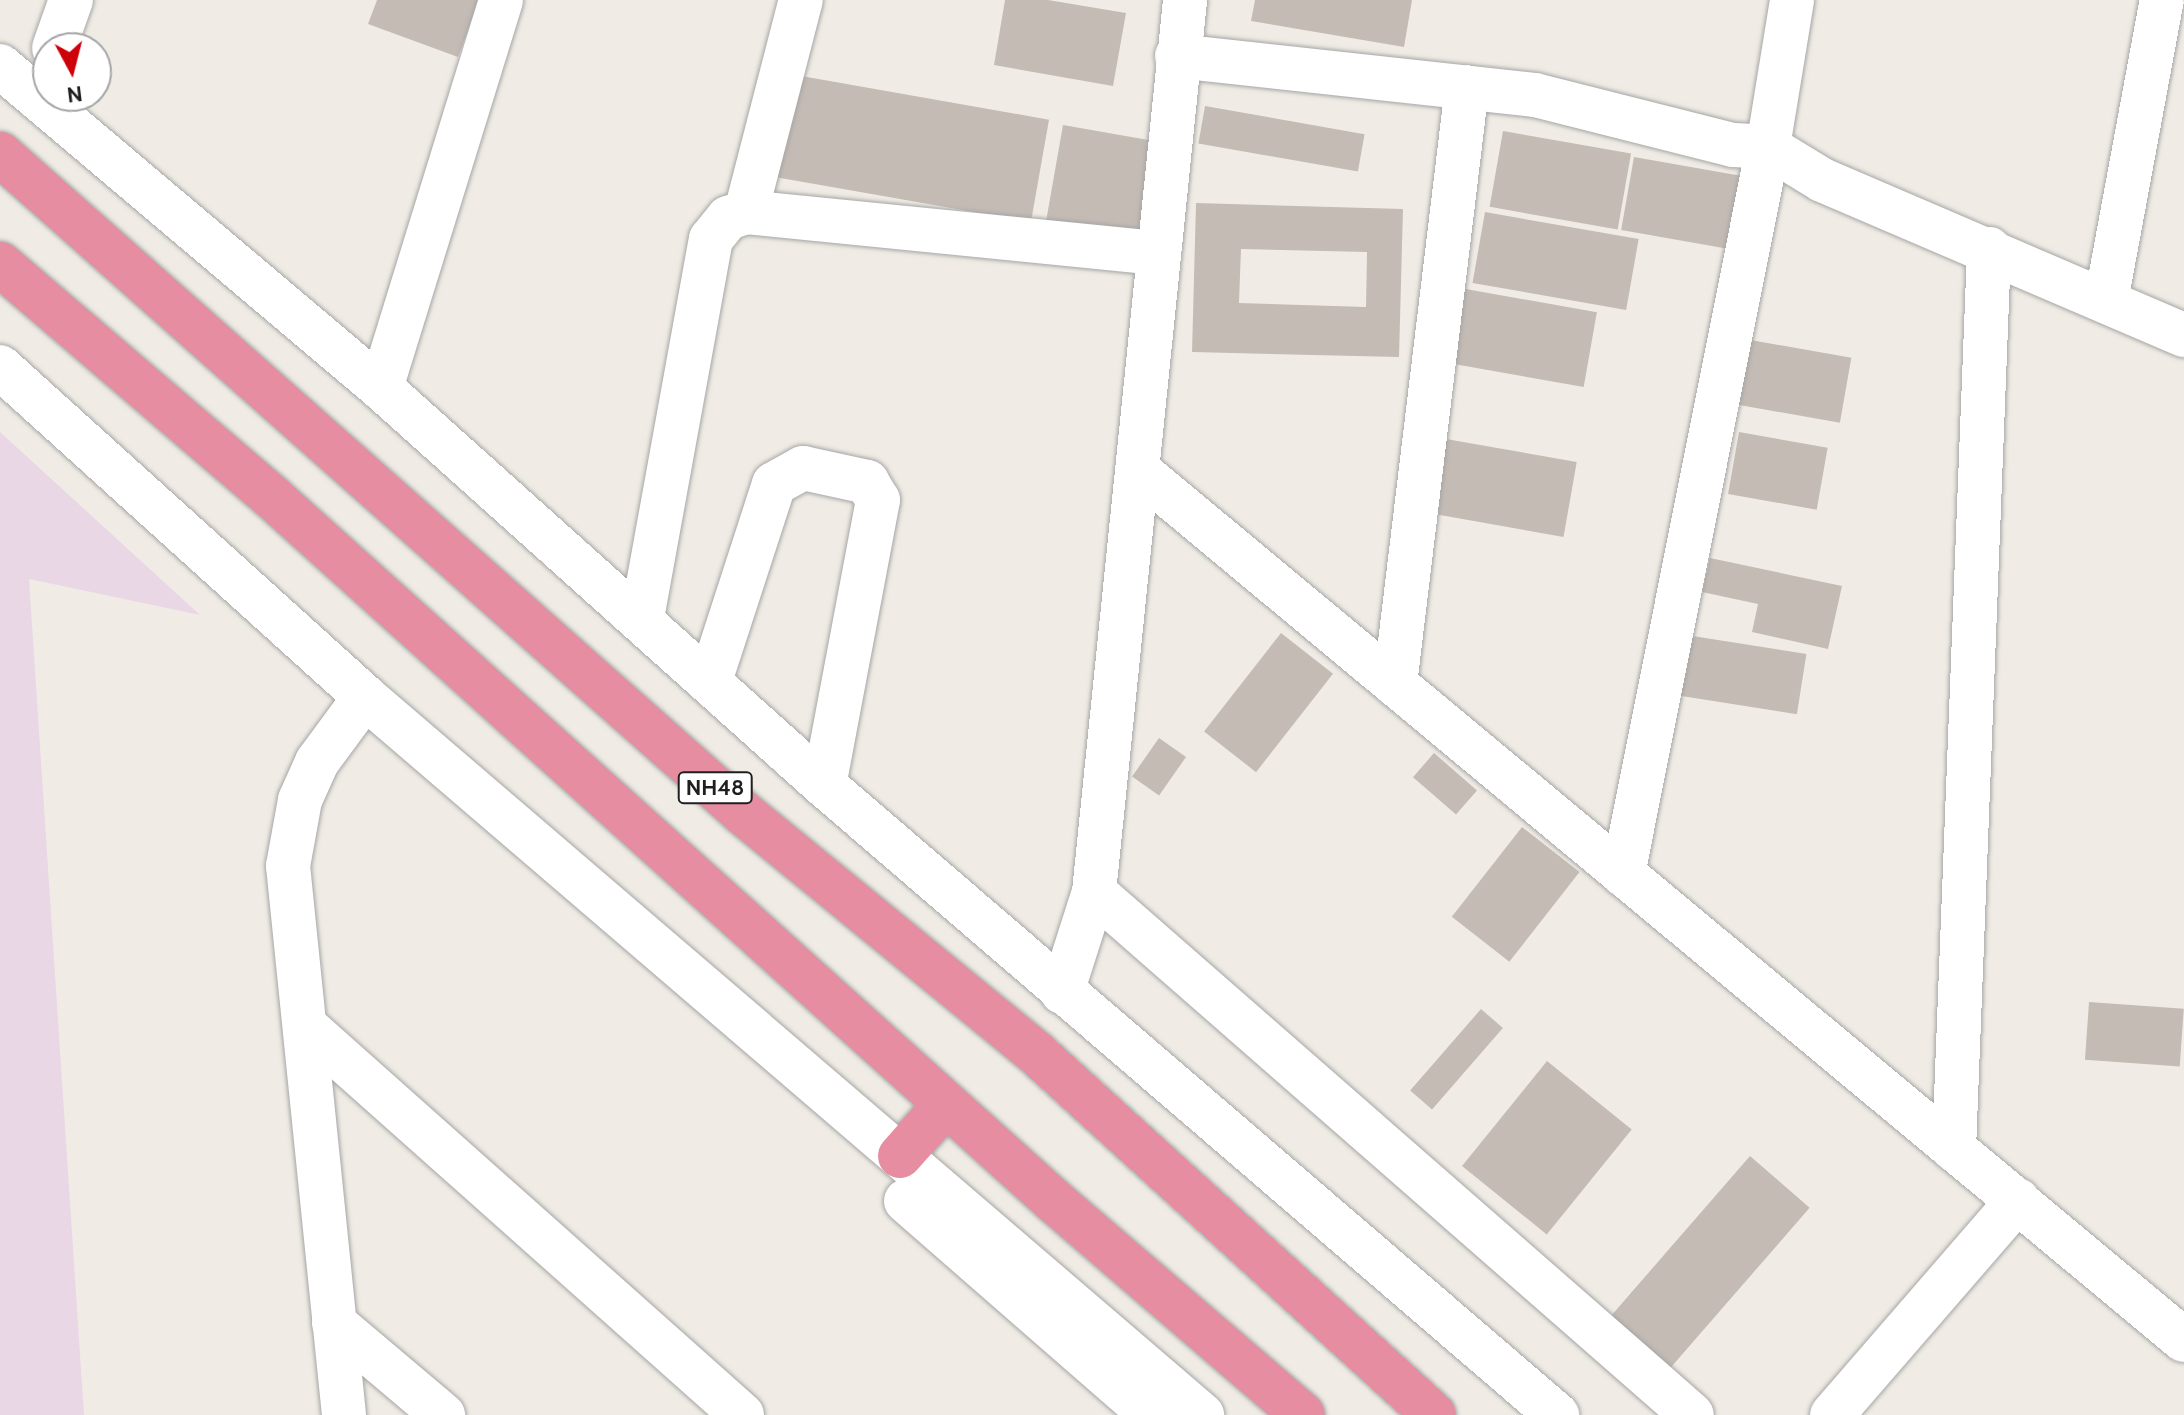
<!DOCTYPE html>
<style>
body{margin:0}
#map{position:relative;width:2184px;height:1415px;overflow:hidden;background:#f0ece5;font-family:Cabin,sans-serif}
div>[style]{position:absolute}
.industrial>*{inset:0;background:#e9d7e6}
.building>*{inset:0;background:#c4bbb4;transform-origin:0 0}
.roads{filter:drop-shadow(0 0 2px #a6a6a6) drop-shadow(0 0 2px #a6a6a6)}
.minor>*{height:44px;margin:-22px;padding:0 22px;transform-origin:22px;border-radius:22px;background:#fff}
.highway>*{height:44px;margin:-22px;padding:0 22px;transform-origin:22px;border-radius:22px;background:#e78da1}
span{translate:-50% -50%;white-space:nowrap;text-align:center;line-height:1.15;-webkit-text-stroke:8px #fff;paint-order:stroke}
.shield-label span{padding:2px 6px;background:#fff;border:2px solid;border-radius:6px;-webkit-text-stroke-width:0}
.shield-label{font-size:22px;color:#1f1f1f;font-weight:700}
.north{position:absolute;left:32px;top:32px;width:80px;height:80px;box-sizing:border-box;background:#fff;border:2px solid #a5a5a5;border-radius:50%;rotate:173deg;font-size:22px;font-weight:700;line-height:32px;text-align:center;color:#1f1f1f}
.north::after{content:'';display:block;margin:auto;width:28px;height:36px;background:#ce0008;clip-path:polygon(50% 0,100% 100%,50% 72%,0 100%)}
</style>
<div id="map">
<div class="industrial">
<div style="clip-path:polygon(0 432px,200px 615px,29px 579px,84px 1415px,0 1415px)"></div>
</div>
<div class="building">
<div style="clip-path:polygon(377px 0,479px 0,458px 57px,368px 24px)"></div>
<div style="clip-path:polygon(1005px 0,1048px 0,1126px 13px,1113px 86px,994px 65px)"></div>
<div style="clip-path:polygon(1255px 0,1412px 0,1404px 47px,1251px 21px)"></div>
<div style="left:790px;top:74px;width:263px;height:104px;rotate:10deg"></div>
<div style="left:1205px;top:106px;width:162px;height:38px;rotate:10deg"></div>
<div style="left:1063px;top:125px;width:94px;height:105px;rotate:10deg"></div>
<div style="left:1503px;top:131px;width:130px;height:77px;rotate:10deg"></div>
<div style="left:1634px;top:157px;width:124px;height:74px;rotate:10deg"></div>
<div style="clip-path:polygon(evenodd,1196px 203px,1403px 209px,1399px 357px,1192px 352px,1196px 203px,1241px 249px,1367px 252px,1366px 307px,1239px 303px,1241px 249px)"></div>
<div style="left:1485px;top:212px;width:156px;height:72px;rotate:10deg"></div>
<div style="left:1460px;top:288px;width:139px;height:76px;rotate:10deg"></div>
<div style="left:1745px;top:339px;width:108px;height:66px;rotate:10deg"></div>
<div style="left:1739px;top:432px;width:90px;height:63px;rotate:10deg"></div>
<div style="left:1429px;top:436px;width:150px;height:76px;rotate:10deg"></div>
<div style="clip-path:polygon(1710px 558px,1842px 586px,1828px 649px,1752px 632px,1758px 604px,1702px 592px)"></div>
<div style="left:1281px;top:633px;width:66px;height:125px;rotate:38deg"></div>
<div style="left:1680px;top:634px;width:128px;height:61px;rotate:9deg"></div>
<div style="left:1159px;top:738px;width:33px;height:47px;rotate:35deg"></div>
<div style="left:1434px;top:753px;width:57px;height:32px;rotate:41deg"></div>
<div style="left:1522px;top:827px;width:73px;height:114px;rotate:38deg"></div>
<div style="left:2089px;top:1002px;width:95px;height:58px;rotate:4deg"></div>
<div style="left:1481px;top:1009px;width:29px;height:108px;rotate:41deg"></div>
<div style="left:1547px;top:1061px;width:109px;height:135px;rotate:39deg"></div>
<div style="left:1750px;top:1156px;width:79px;height:212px;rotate:41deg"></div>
</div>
<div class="roads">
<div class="minor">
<div style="left:54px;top:48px;width:51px;rotate:-70.5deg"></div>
<div style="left:1177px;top:56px;width:360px;rotate:6.2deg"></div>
<div style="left:1535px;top:95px;width:204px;rotate:14.2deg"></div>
<div style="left:1733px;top:145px;width:35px;rotate:3deg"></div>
<div style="left:1768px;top:147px;width:63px;rotate:31.4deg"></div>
<div style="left:1822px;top:180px;width:394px;rotate:23.2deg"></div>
<div style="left:0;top:66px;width:499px;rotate:40.2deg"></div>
<div style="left:381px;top:388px;width:595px;rotate:41.87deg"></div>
<div style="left:824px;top:785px;width:967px;rotate:40.68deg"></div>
<div style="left:746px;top:212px;width:219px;rotate:-75.5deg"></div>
<div style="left:2106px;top:301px;width:306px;rotate:-79.5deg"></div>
<div style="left:0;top:367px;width:492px;rotate:42.1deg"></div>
<div style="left:365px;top:697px;width:1103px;rotate:40.62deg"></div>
<div style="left:381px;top:388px;width:406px;rotate:-72.8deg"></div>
<div style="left:1139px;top:471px;width:1359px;rotate:39.75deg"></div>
<div style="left:642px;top:618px;width:385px;rotate:-79.7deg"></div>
<div style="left:711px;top:239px;width:27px;rotate:-51deg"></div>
<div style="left:728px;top:218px;width:19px;rotate:-18deg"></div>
<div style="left:746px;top:212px;width:415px;rotate:5.7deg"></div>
<div style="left:710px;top:681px;width:207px;rotate:-72deg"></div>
<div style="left:774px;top:484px;width:33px;rotate:-29deg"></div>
<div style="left:803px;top:468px;width:66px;rotate:12.3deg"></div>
<div style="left:867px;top:482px;width:21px;rotate:59deg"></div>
<div style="left:878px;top:500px;width:290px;rotate:100.7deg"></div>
<div style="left:1395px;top:684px;width:601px;rotate:-83.12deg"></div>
<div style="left:1623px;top:874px;width:741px;rotate:-78.72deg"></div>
<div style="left:1768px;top:147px;width:149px;rotate:-80.7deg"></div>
<div style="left:1094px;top:892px;width:794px;rotate:41.17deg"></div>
<div style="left:1062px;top:992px;width:105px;rotate:-72.3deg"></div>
<div style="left:1094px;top:892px;width:897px;rotate:-84.17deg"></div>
<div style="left:305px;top:1026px;width:585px;rotate:41.67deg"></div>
<div style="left:1954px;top:1149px;width:901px;rotate:-87.77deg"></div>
<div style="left:906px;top:1201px;width:325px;rotate:41.1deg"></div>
<div style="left:334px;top:1323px;width:143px;rotate:40.2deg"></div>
<div style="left:344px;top:1415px;width:552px;rotate:-95.82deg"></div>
<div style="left:288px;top:866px;width:67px;rotate:-79.7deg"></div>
<div style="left:300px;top:800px;width:42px;rotate:-65.9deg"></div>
<div style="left:317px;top:762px;width:81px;rotate:-53.6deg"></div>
<div style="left:1832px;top:1415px;width:284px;rotate:-49.1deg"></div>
</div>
<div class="highway">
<div style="left:0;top:154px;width:993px;rotate:41.57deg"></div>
<div style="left:743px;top:813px;width:377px;rotate:39.3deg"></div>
<div style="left:1035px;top:1052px;width:539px;rotate:42.3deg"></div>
<div style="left:0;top:264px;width:360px;rotate:40.6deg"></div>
<div style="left:273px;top:498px;width:1051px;rotate:41.99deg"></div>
<div style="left:1054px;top:1201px;width:328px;rotate:40.7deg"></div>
<div style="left:900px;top:1156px;width:69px;rotate:-48.5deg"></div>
</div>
</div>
<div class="shield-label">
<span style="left:715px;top:788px">NH48</span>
</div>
<div class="north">N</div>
</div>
